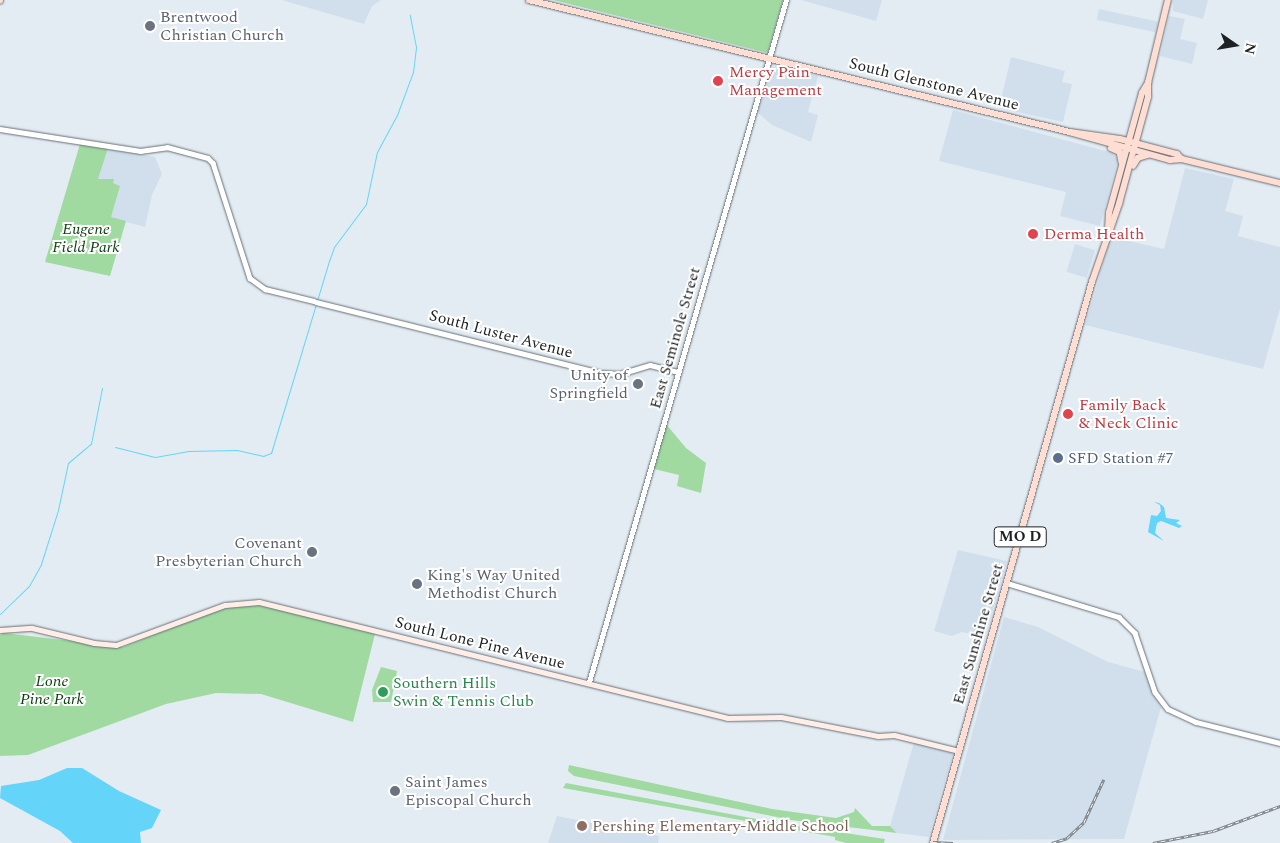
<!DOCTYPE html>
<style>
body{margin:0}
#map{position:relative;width:1280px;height:843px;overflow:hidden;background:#e3ecf3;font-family:Spectral,serif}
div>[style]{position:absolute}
.built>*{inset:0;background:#d1dfec;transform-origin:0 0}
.green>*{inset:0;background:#a0daa1}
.water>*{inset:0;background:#64d5f9}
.stream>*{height:1px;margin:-0.5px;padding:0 0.5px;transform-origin:0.5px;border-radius:0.5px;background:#64d5f9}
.roads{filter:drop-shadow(0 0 1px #686f76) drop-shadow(0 0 1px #686f76)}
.tertiary>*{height:4.5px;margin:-2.25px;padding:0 2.25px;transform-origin:2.25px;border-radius:2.25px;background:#fff}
.secondary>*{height:5px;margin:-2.5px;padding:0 2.5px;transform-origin:2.5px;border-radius:2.5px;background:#ffeee8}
.primary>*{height:5.5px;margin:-2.75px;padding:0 2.75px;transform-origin:2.75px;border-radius:2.75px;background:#feddd2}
.rail>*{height:3px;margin-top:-1.5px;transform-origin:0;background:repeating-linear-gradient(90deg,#fff 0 4px,#7c8287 0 8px);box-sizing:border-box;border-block:1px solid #7c8287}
.dots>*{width:14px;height:14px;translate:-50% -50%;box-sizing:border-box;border:2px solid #fff;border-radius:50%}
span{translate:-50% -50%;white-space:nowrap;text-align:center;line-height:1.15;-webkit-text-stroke:4px #fff;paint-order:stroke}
.shield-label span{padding:1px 4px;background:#fff;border:1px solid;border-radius:4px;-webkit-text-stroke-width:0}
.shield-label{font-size:15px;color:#1d2123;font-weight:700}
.worship-label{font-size:16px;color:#5b616d}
.left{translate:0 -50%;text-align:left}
.right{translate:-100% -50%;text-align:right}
.health-label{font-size:16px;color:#be3a42}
.street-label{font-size:16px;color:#1d2123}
.park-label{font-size:16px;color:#0b3b11;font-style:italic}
.service-label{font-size:16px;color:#4e5e75}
.leisure-label{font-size:16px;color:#27864d}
.education-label{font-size:16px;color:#785e54}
.north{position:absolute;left:1210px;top:20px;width:50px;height:50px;-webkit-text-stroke:4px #fff;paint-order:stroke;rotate:103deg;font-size:14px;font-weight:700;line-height:20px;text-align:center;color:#1d2123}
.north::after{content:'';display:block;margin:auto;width:18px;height:22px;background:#1d2123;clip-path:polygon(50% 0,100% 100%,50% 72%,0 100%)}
</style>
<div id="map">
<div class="built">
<div style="clip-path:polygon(282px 0,381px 0,372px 6px,364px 24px)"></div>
<div style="clip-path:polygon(801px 0,882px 0,876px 21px)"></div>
<div style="clip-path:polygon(1173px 0,1208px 0,1203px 19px,1173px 11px)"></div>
<div style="left:1099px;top:9px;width:60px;height:11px;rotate:12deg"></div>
<div style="clip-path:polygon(1169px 16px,1185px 19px,1180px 39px,1197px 43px,1192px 64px,1160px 56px)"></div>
<div style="clip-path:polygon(1011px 57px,1065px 71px,1062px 82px,1072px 84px,1063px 122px,999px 108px)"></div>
<div style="clip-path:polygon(776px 66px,818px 76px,808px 112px,818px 115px,811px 142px,772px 125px,757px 112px,772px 68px)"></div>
<div style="clip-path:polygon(953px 110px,1113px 153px,1118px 160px,1100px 226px,1060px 216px,1066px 192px,939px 161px)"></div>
<div style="clip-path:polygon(80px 144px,155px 157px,162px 174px,152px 195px,145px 227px,111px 218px)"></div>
<div style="clip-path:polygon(1185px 168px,1234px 179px,1225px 211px,1243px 216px,1238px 236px,1280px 247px,1280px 308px,1263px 369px,1085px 325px,1111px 237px,1164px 249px)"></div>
<div style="left:1075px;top:244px;width:21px;height:29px;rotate:17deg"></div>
<div style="clip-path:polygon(958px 550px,1007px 561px,985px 637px,962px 632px,952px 636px,934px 631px)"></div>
<div style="clip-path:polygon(1004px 617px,1038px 627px,1108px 662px,1145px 672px,1161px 707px,1124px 839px,943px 840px)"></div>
<div style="clip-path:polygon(914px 742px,953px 753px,929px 837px,897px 833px,890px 826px)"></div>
<div style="clip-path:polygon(557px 816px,659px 836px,658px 843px,548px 843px)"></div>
</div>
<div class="green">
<div style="clip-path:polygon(553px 0,783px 0,768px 53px)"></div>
<div style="clip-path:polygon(80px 144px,108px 148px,98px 179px,114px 179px,113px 183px,120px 186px,111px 217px,126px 221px,110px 276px,45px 262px)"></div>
<div style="clip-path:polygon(666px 424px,686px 448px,706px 463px,701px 493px,677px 486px,679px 475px,654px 469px)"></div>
<div style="clip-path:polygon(256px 603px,375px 634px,353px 722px,261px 694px,216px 693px,166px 704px,28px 755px,0 756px,0 635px,4px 633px,123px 647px,218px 609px)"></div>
<div style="clip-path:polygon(381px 667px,397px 671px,391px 702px,373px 702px,372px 690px)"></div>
<div style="clip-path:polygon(569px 765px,772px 809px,836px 818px,854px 812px,855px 808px,872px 826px,890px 826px,897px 833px,791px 820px,574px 776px,568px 771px)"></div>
<div style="clip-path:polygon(566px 783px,772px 822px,885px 839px,884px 843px,846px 843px,835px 840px,835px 837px,563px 788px)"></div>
</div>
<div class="water">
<div style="clip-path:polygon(1154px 502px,1159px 503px,1164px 507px,1166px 518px,1180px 520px,1176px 523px,1182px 526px,1179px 528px,1161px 521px,1157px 523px,1155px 533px,1164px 541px,1148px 532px,1151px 515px,1157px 516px,1161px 511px,1160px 505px)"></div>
<div style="clip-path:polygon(67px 768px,82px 768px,119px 791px,161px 810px,152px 828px,140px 832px,141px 843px,73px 843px,60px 831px,0 798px,1px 786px,39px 780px)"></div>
</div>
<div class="stream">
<div style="left:115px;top:447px;width:41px;rotate:14deg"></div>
<div style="left:155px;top:457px;width:34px;rotate:-10deg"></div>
<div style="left:188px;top:451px;width:49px;rotate:-1.2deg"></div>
<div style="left:237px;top:450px;width:27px;rotate:13deg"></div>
<div style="left:263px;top:456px;width:9px;rotate:-21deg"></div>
<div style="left:271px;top:453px;width:201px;rotate:-73.2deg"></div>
<div style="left:329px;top:261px;width:15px;rotate:-70deg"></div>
<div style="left:334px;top:247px;width:54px;rotate:-53.3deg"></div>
<div style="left:366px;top:204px;width:53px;rotate:-78.1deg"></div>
<div style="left:377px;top:152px;width:42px;rotate:-61.6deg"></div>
<div style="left:397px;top:115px;width:46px;rotate:-69.6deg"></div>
<div style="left:413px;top:72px;width:25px;rotate:-83deg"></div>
<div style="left:416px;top:47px;width:33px;rotate:-101deg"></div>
<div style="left:0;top:614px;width:40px;rotate:-44deg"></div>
<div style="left:29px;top:586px;width:25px;rotate:-61deg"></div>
<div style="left:41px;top:564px;width:57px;rotate:-72.5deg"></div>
<div style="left:58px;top:510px;width:48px;rotate:-78deg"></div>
<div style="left:68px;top:463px;width:30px;rotate:-40deg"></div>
<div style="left:91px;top:444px;width:57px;rotate:-78.9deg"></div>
</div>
<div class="roads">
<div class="tertiary">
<div style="left:0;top:129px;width:142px;rotate:8.9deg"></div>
<div style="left:140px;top:151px;width:27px;rotate:-8deg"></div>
<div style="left:167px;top:147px;width:42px;rotate:15deg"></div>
<div style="left:208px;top:158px;width:7px;rotate:45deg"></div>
<div style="left:213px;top:163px;width:121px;rotate:72.2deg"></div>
<div style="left:250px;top:278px;width:19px;rotate:36deg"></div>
<div style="left:265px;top:289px;width:50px;rotate:13.8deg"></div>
<div style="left:316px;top:302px;width:294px;rotate:14deg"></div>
<div style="left:601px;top:373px;width:19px;rotate:3deg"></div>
<div style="left:620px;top:374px;width:31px;rotate:-17deg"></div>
<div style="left:650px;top:365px;width:29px;rotate:14deg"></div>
<div style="left:1007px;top:583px;width:117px;rotate:16.9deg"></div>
<div style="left:1119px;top:617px;width:23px;rotate:45deg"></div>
<div style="left:1135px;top:633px;width:62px;rotate:71.3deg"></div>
<div style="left:1155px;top:692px;width:21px;rotate:53deg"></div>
<div style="left:1168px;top:709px;width:31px;rotate:25deg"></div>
<div style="left:1196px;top:722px;width:87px;rotate:14deg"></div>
<div style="left:589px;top:682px;width:710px;rotate:-73.89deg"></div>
</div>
<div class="secondary">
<div style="left:0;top:630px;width:32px;rotate:-4deg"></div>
<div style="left:32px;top:628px;width:64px;rotate:13.6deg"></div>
<div style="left:94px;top:643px;width:22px;rotate:5deg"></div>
<div style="left:116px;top:645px;width:116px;rotate:-20.2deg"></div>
<div style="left:225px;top:605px;width:34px;rotate:-5deg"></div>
<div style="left:259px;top:602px;width:482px;rotate:13.9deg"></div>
<div style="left:727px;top:718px;width:54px;rotate:-1.1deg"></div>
<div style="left:781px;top:717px;width:99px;rotate:11.1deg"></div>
<div style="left:878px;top:736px;width:16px;rotate:-4deg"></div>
<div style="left:894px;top:735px;width:67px;rotate:13.8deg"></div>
</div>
<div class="primary">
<div style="left:529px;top:0;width:557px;rotate:13.71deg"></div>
<div style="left:1070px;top:132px;width:104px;rotate:15.6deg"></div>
<div style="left:1170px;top:160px;width:12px;rotate:-5deg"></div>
<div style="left:1182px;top:159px;width:101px;rotate:13.8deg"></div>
<div style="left:0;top:1px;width:1px;rotate:-90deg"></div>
<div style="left:1070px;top:132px;width:50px;rotate:8deg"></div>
<div style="left:1120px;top:139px;width:59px;rotate:14.7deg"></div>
<div style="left:1177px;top:154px;width:7px;rotate:45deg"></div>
<div style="left:1111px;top:148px;width:10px;rotate:24deg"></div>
<div style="left:1120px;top:152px;width:10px;rotate:79deg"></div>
<div style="left:1133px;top:166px;width:9px;rotate:-58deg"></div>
<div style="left:1138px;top:158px;width:10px;rotate:-17deg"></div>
<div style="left:1108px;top:231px;width:18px;rotate:-87deg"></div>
<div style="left:1109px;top:213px;width:124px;rotate:-74.6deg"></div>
<div style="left:1142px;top:93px;width:12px;rotate:-59deg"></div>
<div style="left:933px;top:843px;width:583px;rotate:-74.18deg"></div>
<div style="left:1092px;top:282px;width:83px;rotate:-70.9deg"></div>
<div style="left:1119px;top:204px;width:111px;rotate:-74.8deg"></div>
<div style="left:1148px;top:97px;width:14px;rotate:-90deg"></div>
<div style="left:1148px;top:83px;width:85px;rotate:-76.5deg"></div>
</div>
</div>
<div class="rail">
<div style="left:933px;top:842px;width:20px;rotate:3deg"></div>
<div style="left:1052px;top:843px;width:16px;rotate:-18deg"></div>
<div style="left:1067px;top:838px;width:23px;rotate:-43deg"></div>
<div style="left:1084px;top:822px;width:47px;rotate:-65.1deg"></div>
<div style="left:1153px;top:843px;width:61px;rotate:-11.3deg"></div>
<div style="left:1213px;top:831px;width:72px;rotate:-20.5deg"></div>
</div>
<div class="dots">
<div style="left:150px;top:26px;background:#6b7280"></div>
<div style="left:718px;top:81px;background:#e0444e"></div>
<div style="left:1033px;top:234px;background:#e0444e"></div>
<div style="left:638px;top:384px;background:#6b7280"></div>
<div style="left:1068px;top:414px;background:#e0444e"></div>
<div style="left:1058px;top:458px;background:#5c6f8a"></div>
<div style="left:312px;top:552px;background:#6b7280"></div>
<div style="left:417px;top:584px;background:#6b7280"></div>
<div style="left:383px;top:692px;background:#2e9e5b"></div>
<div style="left:395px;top:791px;background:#6b7280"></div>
<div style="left:582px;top:826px;background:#8d6e63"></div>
</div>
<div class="shield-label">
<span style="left:1020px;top:537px">MO D</span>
</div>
<div class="worship-label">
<span class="left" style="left:160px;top:26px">Brentwood<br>Christian Church</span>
<span class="right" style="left:628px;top:384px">Unity of<br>Springfield</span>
<span class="right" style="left:302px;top:552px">Covenant<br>Presbyterian Church</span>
<span class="left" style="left:427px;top:584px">King's Way United<br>Methodist Church</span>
<span class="left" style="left:405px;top:791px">Saint James<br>Episcopal Church</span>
</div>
<div class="health-label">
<span class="left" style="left:729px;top:81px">Mercy Pain<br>Management</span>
<span class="left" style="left:1044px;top:234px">Derma Health</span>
<span class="left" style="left:1079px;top:414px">Family Back<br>&amp; Neck Clinic</span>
</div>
<div class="street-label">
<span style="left:934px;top:84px;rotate:14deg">South Glenstone Avenue</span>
<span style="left:501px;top:334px;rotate:15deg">South Luster Avenue</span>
<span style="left:675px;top:338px;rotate:-74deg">East Seminole Street</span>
<span style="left:978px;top:634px;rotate:-74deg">East Sunshine Street</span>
<span style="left:480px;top:643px;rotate:14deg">South Lone Pine Avenue</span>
</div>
<div class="park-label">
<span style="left:86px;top:238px">Eugene<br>Field Park</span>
<span style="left:52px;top:690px">Lone<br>Pine Park</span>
</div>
<div class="service-label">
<span class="left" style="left:1068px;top:458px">SFD Station #7</span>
</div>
<div class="leisure-label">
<span class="left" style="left:393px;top:692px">Southern Hills<br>Swin &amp; Tennis Club</span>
</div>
<div class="education-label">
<span class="left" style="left:592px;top:826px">Pershing Elementary-Middle School</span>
</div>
<div class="north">N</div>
</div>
